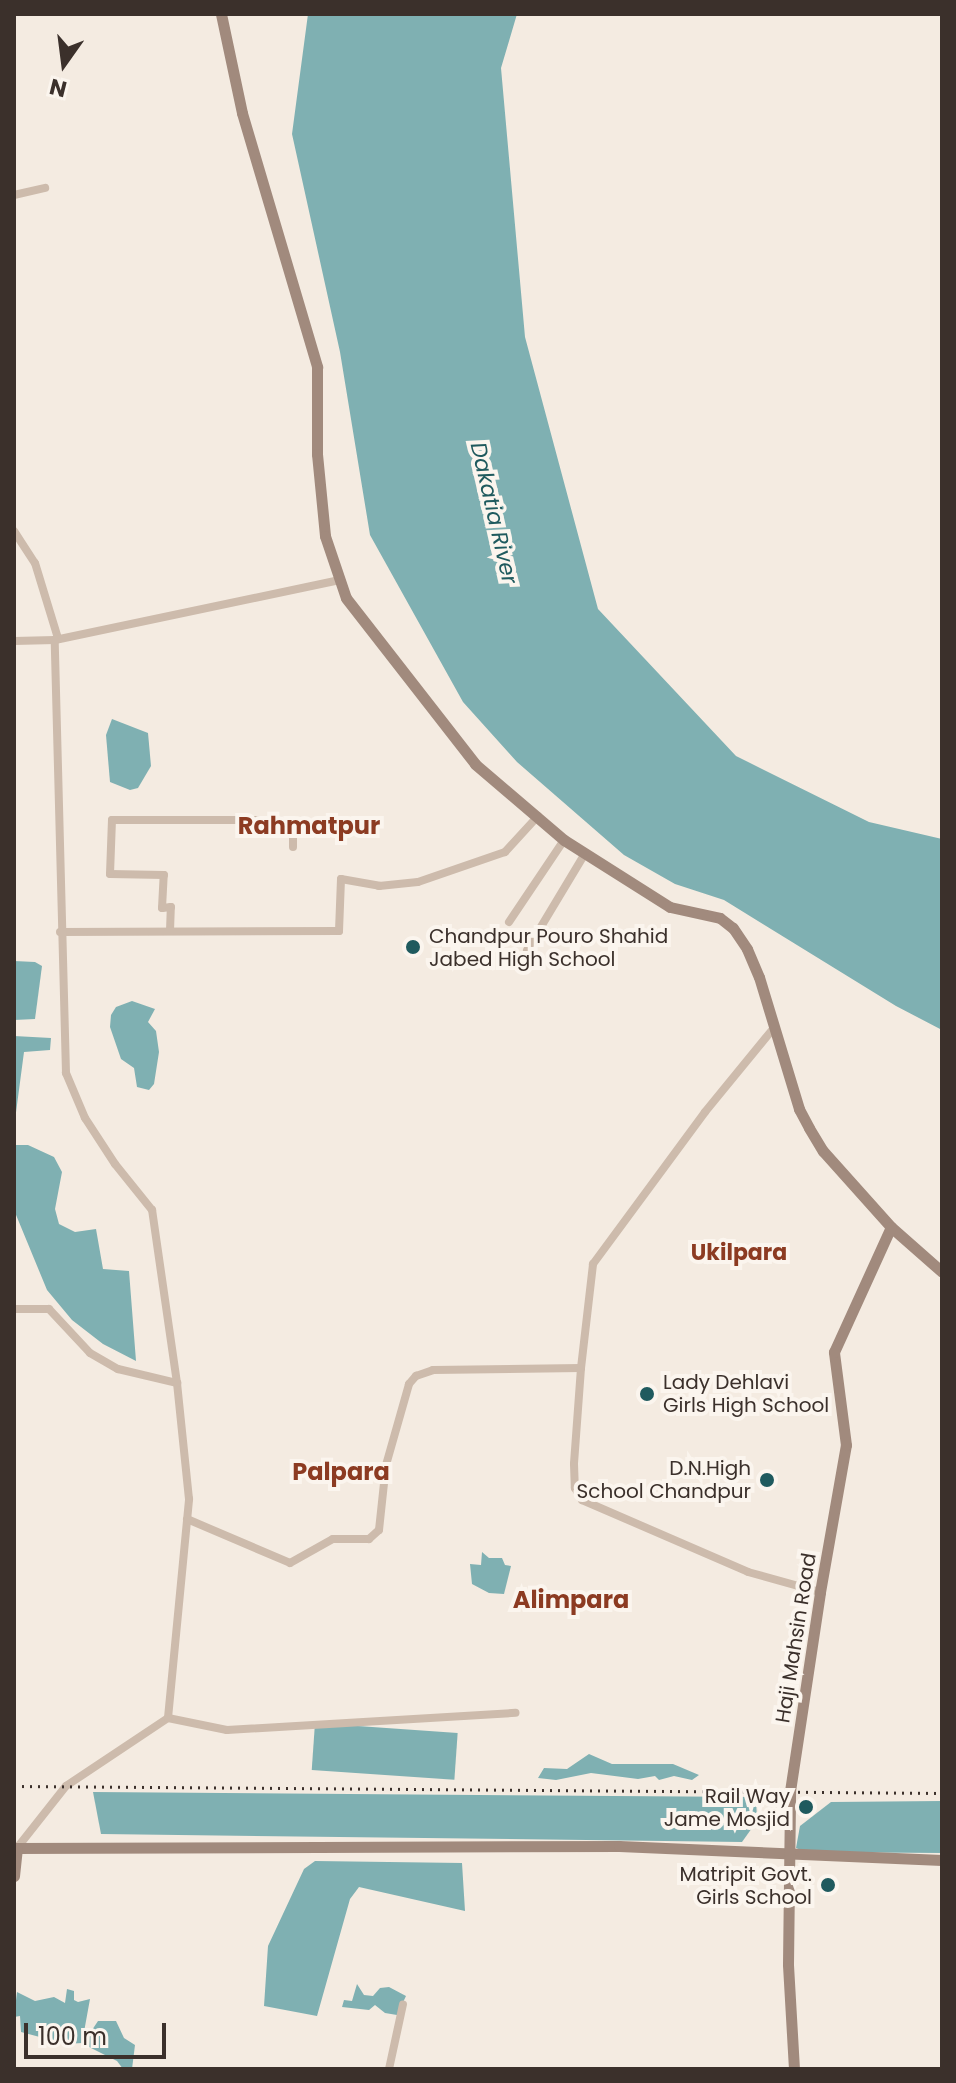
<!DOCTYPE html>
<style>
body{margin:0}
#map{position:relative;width:956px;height:2083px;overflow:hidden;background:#f4ebe1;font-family:Poppins,sans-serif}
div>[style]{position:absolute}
.water>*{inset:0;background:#7fb0b2;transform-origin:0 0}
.street>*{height:8px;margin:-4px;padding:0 4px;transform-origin:4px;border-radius:4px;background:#cdbbac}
.secondary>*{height:11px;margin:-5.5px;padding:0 5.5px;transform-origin:5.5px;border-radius:5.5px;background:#a18a7d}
.rail>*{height:3px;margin-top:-1.5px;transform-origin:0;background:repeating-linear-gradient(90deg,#3b302b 0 2px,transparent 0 8px)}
.dots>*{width:22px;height:22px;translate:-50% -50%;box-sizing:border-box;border:4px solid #fbf5ee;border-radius:50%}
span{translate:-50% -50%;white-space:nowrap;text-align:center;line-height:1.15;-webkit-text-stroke:8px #fbf5ee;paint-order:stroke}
.poi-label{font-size:20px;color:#3b302b}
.left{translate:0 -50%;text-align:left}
.right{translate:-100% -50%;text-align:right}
.street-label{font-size:20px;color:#3b302b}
.water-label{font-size:22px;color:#1f5a5e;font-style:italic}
.neighbourhood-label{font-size:22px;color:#8c3b22;font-weight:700}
.quarter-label{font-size:24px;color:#8c3b22;font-weight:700}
.frame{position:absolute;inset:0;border:16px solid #3b302b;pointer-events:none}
.north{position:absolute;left:24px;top:24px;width:80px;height:80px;-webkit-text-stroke:6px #fbf5ee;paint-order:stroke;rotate:194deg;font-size:22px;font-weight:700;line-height:32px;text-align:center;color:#3b302b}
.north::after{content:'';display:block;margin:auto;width:28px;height:36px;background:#3b302b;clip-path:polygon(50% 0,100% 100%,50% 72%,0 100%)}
.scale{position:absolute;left:24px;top:2023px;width:142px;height:36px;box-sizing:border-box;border:4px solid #3b302b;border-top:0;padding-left:10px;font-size:24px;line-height:28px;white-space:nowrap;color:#3b302b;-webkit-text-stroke:6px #fbf5ee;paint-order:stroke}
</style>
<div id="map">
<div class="water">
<div style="clip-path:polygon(308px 14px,517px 14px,501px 68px,525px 337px,598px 609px,736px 756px,869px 822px,942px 839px,942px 1030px,896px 1006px,724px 900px,675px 884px,624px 855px,517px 762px,463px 702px,370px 535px,340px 352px,292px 134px)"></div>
<div style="clip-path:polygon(112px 719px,148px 733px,151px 766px,138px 788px,130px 790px,110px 782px,106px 735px)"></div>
<div style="clip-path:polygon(14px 961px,35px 962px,42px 966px,35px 1019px,14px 1020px)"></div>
<div style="clip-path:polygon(132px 1001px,155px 1009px,148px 1022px,156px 1031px,159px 1052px,154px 1084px,149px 1090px,137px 1087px,134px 1068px,121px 1059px,110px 1027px,111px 1015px,116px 1007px)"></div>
<div style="clip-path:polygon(14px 1036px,51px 1038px,50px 1050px,24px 1052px,15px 1120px)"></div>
<div style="clip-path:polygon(14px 1145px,28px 1145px,54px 1157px,62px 1172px,55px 1209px,59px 1224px,75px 1232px,96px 1229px,103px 1269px,129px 1271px,136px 1361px,103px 1344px,72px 1320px,47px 1290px,14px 1210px)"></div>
<div style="clip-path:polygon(482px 1552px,489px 1558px,502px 1558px,505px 1565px,511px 1566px,504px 1594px,489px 1593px,472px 1584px,470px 1564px,481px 1565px)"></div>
<div style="left:315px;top:1723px;width:143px;height:47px;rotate:4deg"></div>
<div style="clip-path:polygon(589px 1754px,612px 1764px,673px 1764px,699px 1775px,692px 1780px,674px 1776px,659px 1780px,655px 1776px,638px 1779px,591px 1773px,556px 1780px,538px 1778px,544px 1768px,567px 1769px)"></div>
<div style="clip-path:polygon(93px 1792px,756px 1797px,757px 1821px,742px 1842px,101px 1834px)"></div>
<div style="clip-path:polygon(942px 1801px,942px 1853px,806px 1852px,796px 1848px,800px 1826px,831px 1802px)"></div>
<div style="clip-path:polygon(315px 1861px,462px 1863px,465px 1911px,359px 1887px,350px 1899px,317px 2016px,264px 2006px,268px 1946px,304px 1869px)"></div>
<div style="clip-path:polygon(357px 1984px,364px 1995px,373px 1996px,380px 1988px,389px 1987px,406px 1996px,397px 2015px,385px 2013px,375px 2005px,369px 2010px,342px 2007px,344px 2000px,352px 2001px)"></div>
<div style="clip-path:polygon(67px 1989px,74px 1991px,74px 2000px,78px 2002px,90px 1999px,82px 2043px,66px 2044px,21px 2032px,20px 2016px,14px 2017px,17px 1992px,35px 2001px,54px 1997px,65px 2003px)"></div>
<div style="clip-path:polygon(98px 2021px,116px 2021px,124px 2038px,135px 2045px,132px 2069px,123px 2069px,117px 2061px,89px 2047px,90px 2033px)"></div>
</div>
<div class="street">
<div style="left:14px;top:195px;width:32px;rotate:-13deg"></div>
<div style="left:14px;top:531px;width:38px;rotate:57deg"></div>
<div style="left:35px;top:563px;width:78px;rotate:73deg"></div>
<div style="left:14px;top:641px;width:41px;rotate:-1.4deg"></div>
<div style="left:55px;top:640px;width:291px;rotate:-11.9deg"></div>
<div style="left:509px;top:922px;width:99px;rotate:-56.1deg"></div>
<div style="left:170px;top:931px;width:24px;rotate:-88deg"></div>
<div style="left:171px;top:907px;width:9px;rotate:174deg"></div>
<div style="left:162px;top:908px;width:33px;rotate:-87deg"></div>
<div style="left:164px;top:875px;width:54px;rotate:-178.9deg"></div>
<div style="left:110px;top:874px;width:54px;rotate:-87.9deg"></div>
<div style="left:112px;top:820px;width:165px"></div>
<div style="left:277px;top:820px;width:16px;rotate:11deg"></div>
<div style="left:293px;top:823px;width:24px;rotate:90deg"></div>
<div style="left:60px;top:932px;width:279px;rotate:-0.2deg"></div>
<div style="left:339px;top:931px;width:52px;rotate:-87.8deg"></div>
<div style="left:341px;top:879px;width:39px;rotate:10deg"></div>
<div style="left:379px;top:886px;width:39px;rotate:-6deg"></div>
<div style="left:418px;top:882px;width:92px;rotate:-19deg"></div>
<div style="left:505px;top:852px;width:49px;rotate:-47.5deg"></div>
<div style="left:527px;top:950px;width:111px;rotate:-59deg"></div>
<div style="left:14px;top:1309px;width:35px"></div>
<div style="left:49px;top:1309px;width:60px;rotate:47deg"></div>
<div style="left:90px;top:1353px;width:32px;rotate:30deg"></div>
<div style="left:118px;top:1369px;width:61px;rotate:13.3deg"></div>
<div style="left:581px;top:1368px;width:96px;rotate:94.2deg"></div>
<div style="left:574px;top:1464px;width:24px;rotate:88deg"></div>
<div style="left:575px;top:1488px;width:14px;rotate:60deg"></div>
<div style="left:582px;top:1500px;width:181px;rotate:23.4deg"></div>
<div style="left:748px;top:1572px;width:75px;rotate:15.5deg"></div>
<div style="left:187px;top:1519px;width:112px;rotate:23.1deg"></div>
<div style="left:290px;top:1563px;width:49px;rotate:-29.2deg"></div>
<div style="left:333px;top:1539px;width:36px"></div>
<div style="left:369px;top:1539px;width:13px;rotate:-42deg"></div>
<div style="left:379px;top:1530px;width:65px;rotate:-83.9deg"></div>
<div style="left:386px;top:1465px;width:84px;rotate:-74.1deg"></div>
<div style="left:409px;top:1384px;width:11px;rotate:-49deg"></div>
<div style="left:416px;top:1376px;width:18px;rotate:-19deg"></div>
<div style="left:433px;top:1370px;width:148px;rotate:-0.8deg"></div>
<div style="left:581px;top:1368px;width:105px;rotate:-83.4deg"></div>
<div style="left:593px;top:1264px;width:189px;rotate:-53.6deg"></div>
<div style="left:705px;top:1112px;width:107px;rotate:-50.7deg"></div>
<div style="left:168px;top:1718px;width:60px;rotate:11.5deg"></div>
<div style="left:227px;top:1730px;width:289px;rotate:-3.4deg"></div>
<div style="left:17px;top:1848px;width:79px;rotate:-51.7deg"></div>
<div style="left:66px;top:1786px;width:123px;rotate:-33.7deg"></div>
<div style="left:168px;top:1718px;width:220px;rotate:-84.5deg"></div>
<div style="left:189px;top:1499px;width:117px;rotate:-95.9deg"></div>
<div style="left:177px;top:1383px;width:175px;rotate:-98.2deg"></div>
<div style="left:152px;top:1210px;width:59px;rotate:-128.8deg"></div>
<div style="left:115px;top:1164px;width:55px;rotate:-123.1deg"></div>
<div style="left:85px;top:1118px;width:49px;rotate:-112.9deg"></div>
<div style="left:66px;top:1073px;width:433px;rotate:-91.5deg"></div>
<div style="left:389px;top:2069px;width:66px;rotate:-77.8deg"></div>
</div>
<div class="secondary">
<div style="left:221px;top:14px;width:101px;rotate:78deg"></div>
<div style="left:242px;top:113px;width:265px;rotate:73.5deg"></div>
<div style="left:317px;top:367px;width:87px;rotate:90deg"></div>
<div style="left:317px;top:454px;width:82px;rotate:84.4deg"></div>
<div style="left:325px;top:536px;width:65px;rotate:71.3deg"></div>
<div style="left:346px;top:598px;width:210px;rotate:52.1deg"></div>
<div style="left:475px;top:764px;width:117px;rotate:40.5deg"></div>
<div style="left:564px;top:840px;width:125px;rotate:32.3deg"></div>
<div style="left:670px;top:907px;width:51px;rotate:12.4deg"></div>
<div style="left:720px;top:918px;width:16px;rotate:38deg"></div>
<div style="left:733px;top:928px;width:25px;rotate:56deg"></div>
<div style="left:747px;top:949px;width:30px;rotate:67deg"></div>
<div style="left:759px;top:977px;width:138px;rotate:73.1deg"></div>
<div style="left:799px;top:1109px;width:21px;rotate:62deg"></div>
<div style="left:809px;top:1128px;width:27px;rotate:59deg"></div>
<div style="left:823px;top:1151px;width:102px;rotate:48.2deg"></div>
<div style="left:891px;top:1227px;width:68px;rotate:41.4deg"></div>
<div style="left:14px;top:1848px;width:605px;rotate:-0.19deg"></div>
<div style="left:619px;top:1846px;width:323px;rotate:2.5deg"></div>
<div style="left:14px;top:1876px;width:28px;rotate:-84deg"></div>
<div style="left:794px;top:2069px;width:105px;rotate:-93.3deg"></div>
<div style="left:788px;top:1964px;width:173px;rotate:-89.3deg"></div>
<div style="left:790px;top:1791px;width:201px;rotate:-81.4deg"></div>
<div style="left:820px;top:1592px;width:149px;rotate:-80deg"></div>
<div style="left:846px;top:1445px;width:94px;rotate:-97.4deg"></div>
<div style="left:834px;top:1352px;width:137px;rotate:-65.5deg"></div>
</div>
<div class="rail">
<div style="left:14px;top:1786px;width:928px;rotate:0.43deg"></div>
</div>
<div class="dots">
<div style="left:413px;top:947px;background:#1f5a5e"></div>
<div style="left:647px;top:1394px;background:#1f5a5e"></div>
<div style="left:767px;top:1480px;background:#1f5a5e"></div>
<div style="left:806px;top:1807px;background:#1f5a5e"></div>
<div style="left:828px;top:1885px;background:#1f5a5e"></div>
</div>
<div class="poi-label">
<span class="left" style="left:429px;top:948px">Chandpur Pouro Shahid<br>Jabed High School</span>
<span class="left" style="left:663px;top:1394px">Lady Dehlavi<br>Girls High School</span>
<span class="right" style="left:751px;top:1480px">D.N.High<br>School Chandpur</span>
<span class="right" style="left:790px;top:1808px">Rail Way<br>Jame Mosjid</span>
<span class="right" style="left:812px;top:1886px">Matripit Govt.<br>Girls School</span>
</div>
<div class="street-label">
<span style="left:796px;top:1638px;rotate:-81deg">Haji Mahsin Road</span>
</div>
<div class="water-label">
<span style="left:494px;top:513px;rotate:77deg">Dakatia River</span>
</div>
<div class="neighbourhood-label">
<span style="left:739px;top:1253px">Ukilpara</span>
</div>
<div class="quarter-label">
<span style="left:309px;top:826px">Rahmatpur</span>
<span style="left:341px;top:1472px">Palpara</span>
<span style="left:571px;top:1600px">Alimpara</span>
</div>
<div class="frame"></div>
<div class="north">N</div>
<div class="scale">100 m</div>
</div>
